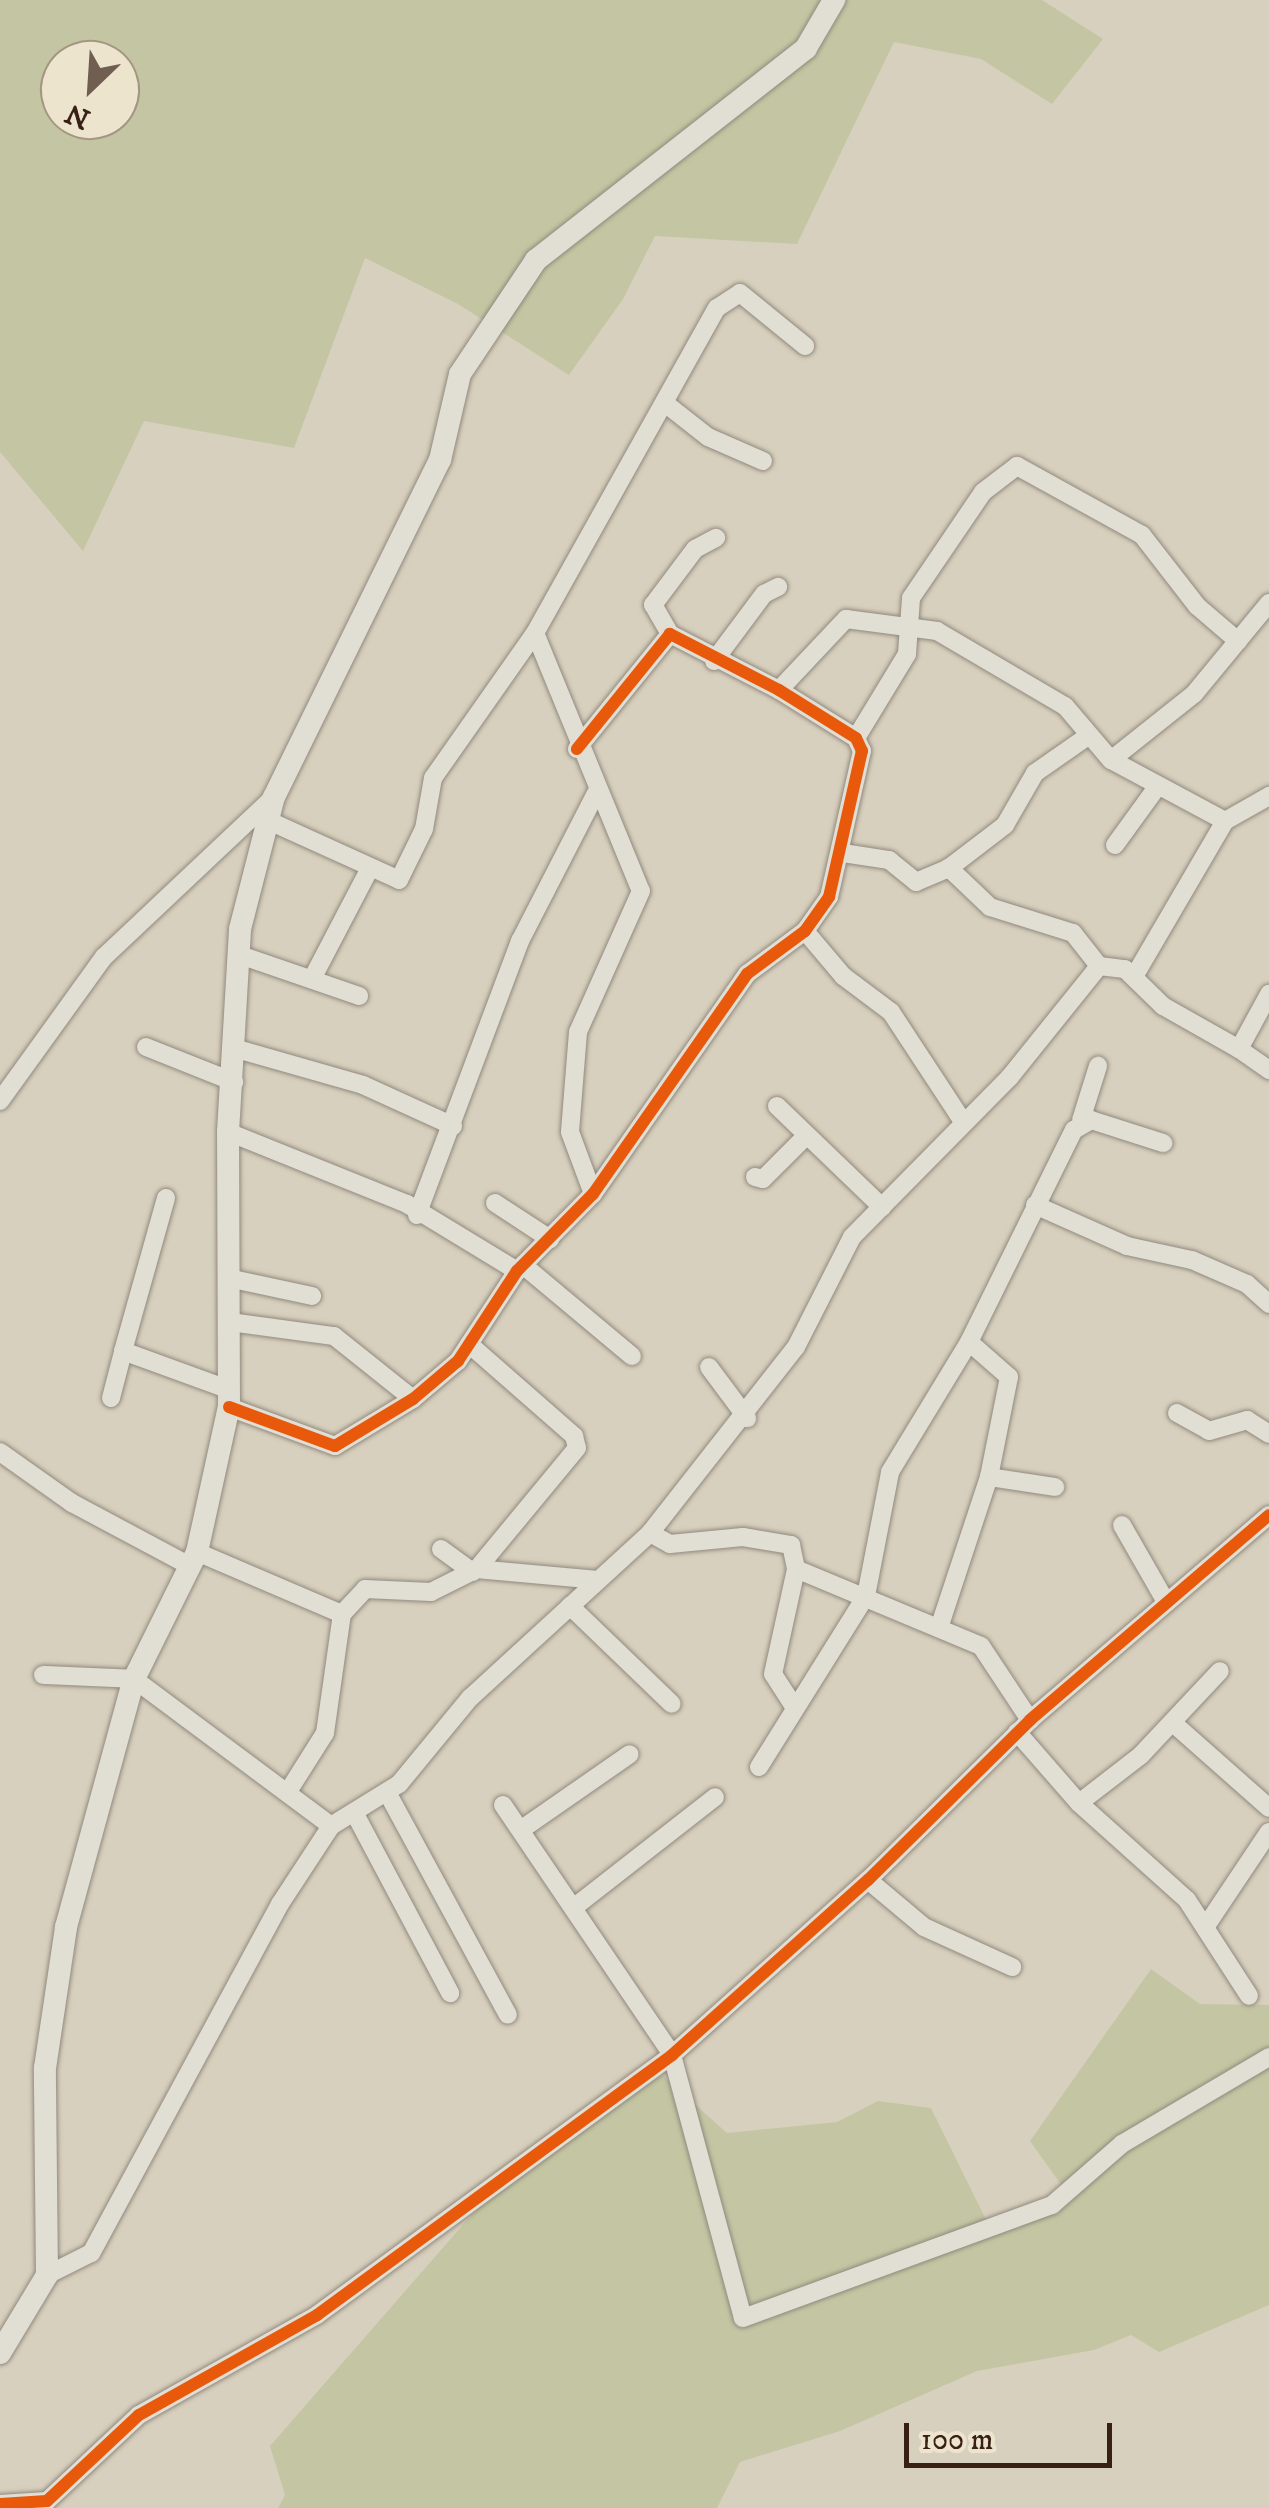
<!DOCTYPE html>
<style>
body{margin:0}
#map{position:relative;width:1269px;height:2508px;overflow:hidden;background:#d8d0be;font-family:"IM FELL DW Pica",serif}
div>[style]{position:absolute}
.green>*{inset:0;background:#c4c6a3}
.roads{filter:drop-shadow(0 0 2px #91897e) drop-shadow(0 0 2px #91897e)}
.minor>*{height:18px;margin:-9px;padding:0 9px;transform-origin:9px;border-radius:9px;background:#e1ded4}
.secondary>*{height:22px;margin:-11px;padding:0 11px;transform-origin:11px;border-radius:11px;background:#e1ded4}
.cycleway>*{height:12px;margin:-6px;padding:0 6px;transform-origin:6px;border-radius:6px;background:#e8590c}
span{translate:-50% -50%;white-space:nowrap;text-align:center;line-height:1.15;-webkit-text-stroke:8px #ede4ce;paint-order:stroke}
.north{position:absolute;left:40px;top:40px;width:100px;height:100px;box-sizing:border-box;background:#ede4ce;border:2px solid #a59684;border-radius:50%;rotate:205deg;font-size:28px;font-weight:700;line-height:40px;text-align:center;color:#382016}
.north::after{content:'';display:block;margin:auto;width:35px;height:45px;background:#705e51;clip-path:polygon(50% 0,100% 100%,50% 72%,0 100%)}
.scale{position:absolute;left:904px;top:2423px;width:208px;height:45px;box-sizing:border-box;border:5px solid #382016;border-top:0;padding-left:12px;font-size:30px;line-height:35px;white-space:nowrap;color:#382016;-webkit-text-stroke:8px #ede4ce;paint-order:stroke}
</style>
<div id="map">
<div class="green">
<div style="clip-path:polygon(evenodd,0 0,1042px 0,1103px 39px,1052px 104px,981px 59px,894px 42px,797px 244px,655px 236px,623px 299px,569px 375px,458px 304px,365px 258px,294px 448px,144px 421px,83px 551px,0 452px,0 0,60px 60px,120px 60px,120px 120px,60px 120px,60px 60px)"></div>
<div style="clip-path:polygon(1151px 1969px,1200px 2004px,1269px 2005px,1269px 2305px,1159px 2352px,1131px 2335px,1094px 2350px,977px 2371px,840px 2431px,740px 2462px,717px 2508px,278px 2508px,285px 2495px,270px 2446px,508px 2173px,662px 2075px,727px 2133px,837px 2122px,878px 2101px,931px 2108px,993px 2234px,1072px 2200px,1030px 2141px)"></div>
</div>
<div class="roads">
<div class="minor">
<div style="left:666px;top:404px;width:53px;rotate:38.2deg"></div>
<div style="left:708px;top:437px;width:60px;rotate:23.6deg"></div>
<div style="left:535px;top:633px;width:372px;rotate:-60.8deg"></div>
<div style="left:717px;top:308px;width:27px;rotate:-33deg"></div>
<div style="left:740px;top:293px;width:84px;rotate:39.2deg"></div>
<div style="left:670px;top:634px;width:34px;rotate:-120deg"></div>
<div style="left:653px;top:605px;width:70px;rotate:-53.1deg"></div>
<div style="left:695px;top:549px;width:24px;rotate:-28deg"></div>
<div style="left:714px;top:661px;width:84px;rotate:-53.3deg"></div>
<div style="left:764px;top:594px;width:16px;rotate:-27deg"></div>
<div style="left:779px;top:690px;width:98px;rotate:-46.7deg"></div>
<div style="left:846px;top:619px;width:92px;rotate:7.5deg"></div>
<div style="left:937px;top:631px;width:148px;rotate:30.4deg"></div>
<div style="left:1065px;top:706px;width:71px;rotate:49.6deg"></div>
<div style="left:856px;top:738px;width:98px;rotate:-58.7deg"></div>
<div style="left:907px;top:654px;width:56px;rotate:-85.9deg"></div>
<div style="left:911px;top:598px;width:128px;rotate:-55.8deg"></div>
<div style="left:983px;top:492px;width:43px;rotate:-37.4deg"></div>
<div style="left:1017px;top:466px;width:143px;rotate:28.9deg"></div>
<div style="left:1142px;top:535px;width:90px;rotate:52.2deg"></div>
<div style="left:1197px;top:606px;width:54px;rotate:40.5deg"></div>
<div style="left:267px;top:820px;width:145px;rotate:24.4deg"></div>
<div style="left:399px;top:880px;width:57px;rotate:-63.9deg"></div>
<div style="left:424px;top:829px;width:52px;rotate:-80deg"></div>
<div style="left:433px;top:778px;width:177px;rotate:-54.9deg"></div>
<div style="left:535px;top:633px;width:279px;rotate:67.7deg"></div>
<div style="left:641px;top:891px;width:154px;rotate:114.1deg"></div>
<div style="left:578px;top:1032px;width:100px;rotate:94.6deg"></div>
<div style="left:570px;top:1132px;width:66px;rotate:69.6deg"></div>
<div style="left:1225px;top:821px;width:129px;rotate:-151.8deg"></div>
<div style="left:1111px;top:760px;width:106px;rotate:-38.5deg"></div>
<div style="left:1194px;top:694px;width:118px;rotate:-50.5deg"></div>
<div style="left:1115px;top:845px;width:72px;rotate:-54.1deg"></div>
<div style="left:843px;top:853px;width:47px;rotate:8.7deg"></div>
<div style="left:889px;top:860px;width:35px;rotate:39deg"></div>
<div style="left:916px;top:882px;width:36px;rotate:-23deg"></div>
<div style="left:949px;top:868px;width:71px;rotate:-37.5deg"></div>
<div style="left:1005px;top:825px;width:60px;rotate:-60deg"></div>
<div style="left:1035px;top:773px;width:65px;rotate:-34.9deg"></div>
<div style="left:805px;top:931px;width:59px;rotate:49.8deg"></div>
<div style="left:843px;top:976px;width:60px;rotate:36.9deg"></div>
<div style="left:891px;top:1012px;width:129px;rotate:56.7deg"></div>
<div style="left:240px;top:955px;width:126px;rotate:19deg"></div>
<div style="left:1099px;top:966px;width:26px;rotate:7deg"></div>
<div style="left:1125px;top:969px;width:53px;rotate:44.2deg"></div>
<div style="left:1163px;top:1006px;width:87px;rotate:29.5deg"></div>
<div style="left:1239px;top:1049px;width:63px;rotate:-61.4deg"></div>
<div style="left:1135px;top:975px;width:178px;rotate:-59.7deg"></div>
<div style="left:1225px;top:821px;width:51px;rotate:-29.6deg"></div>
<div style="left:312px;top:979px;width:123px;rotate:-62.4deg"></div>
<div style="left:146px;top:1047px;width:95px;rotate:21.7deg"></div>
<div style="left:237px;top:1049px;width:131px;rotate:15.9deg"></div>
<div style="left:363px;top:1085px;width:99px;rotate:24.5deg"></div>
<div style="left:1239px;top:1049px;width:37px;rotate:35deg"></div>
<div style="left:0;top:1101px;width:178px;rotate:-54.2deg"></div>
<div style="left:104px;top:957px;width:233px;rotate:-43.3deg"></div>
<div style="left:777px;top:1106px;width:146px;rotate:43.9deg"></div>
<div style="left:1081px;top:1120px;width:57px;rotate:-72.5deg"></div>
<div style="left:228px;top:1132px;width:193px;rotate:21.9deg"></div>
<div style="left:407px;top:1204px;width:129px;rotate:31.3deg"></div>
<div style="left:755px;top:1177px;width:8px;rotate:14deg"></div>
<div style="left:763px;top:1179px;width:61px;rotate:-45deg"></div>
<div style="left:166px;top:1198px;width:159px;rotate:105.7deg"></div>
<div style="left:123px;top:1351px;width:114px;rotate:20deg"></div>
<div style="left:495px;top:1203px;width:66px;rotate:33.2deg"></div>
<div style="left:1035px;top:1205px;width:101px;rotate:24deg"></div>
<div style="left:1127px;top:1246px;width:66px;rotate:12.2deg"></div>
<div style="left:1192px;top:1260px;width:60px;rotate:23.6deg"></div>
<div style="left:1247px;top:1284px;width:30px;rotate:42deg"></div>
<div style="left:417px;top:1215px;width:293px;rotate:-69.4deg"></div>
<div style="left:520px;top:941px;width:166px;rotate:-62.8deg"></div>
<div style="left:523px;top:1265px;width:142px;rotate:39.9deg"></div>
<div style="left:228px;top:1278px;width:86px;rotate:12.1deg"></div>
<div style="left:230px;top:1322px;width:105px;rotate:7.7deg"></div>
<div style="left:334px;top:1336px;width:101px;rotate:38.6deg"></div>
<div style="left:469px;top:1344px;width:140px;rotate:41.2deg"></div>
<div style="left:574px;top:1436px;width:12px;rotate:76deg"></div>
<div style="left:577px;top:1448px;width:157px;rotate:129.6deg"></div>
<div style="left:709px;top:1367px;width:64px;rotate:53.3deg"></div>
<div style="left:111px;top:1398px;width:48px;rotate:-75.4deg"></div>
<div style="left:229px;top:1407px;width:113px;rotate:20.2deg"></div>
<div style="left:335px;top:1446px;width:91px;rotate:-31.1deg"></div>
<div style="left:413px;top:1399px;width:59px;rotate:-40.2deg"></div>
<div style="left:458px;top:1361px;width:108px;rotate:-56.8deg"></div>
<div style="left:517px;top:1271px;width:108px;rotate:-45.4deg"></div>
<div style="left:593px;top:1194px;width:269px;rotate:-55deg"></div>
<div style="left:747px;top:974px;width:72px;rotate:-36.6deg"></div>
<div style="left:805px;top:931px;width:42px;rotate:-54.8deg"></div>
<div style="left:829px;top:897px;width:150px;rotate:-77.3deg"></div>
<div style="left:862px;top:751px;width:14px;rotate:-115deg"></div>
<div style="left:856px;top:738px;width:91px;rotate:-148.1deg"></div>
<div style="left:779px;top:690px;width:123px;rotate:-152.8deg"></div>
<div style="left:670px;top:634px;width:148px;rotate:129deg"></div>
<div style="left:1177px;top:1413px;width:37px;rotate:29deg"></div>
<div style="left:1209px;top:1431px;width:40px;rotate:-16deg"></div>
<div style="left:1247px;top:1420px;width:26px;rotate:32deg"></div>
<div style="left:0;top:1452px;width:88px;rotate:35.3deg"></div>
<div style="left:72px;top:1503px;width:134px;rotate:28.1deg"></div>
<div style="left:989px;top:1477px;width:67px;rotate:8.6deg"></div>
<div style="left:1122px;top:1525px;width:86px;rotate:60.2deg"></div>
<div style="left:650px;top:1533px;width:23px;rotate:29deg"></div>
<div style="left:670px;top:1544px;width:73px;rotate:-5.5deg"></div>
<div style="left:743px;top:1537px;width:49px;rotate:9.5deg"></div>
<div style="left:791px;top:1545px;width:25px;rotate:78deg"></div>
<div style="left:796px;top:1569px;width:200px;rotate:22.6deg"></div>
<div style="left:981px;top:1646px;width:89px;rotate:56.5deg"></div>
<div style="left:441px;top:1549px;width:39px;rotate:36deg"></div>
<div style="left:197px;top:1552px;width:158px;rotate:23.2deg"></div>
<div style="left:570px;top:1606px;width:141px;rotate:43.9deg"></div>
<div style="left:939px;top:1628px;width:159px;rotate:-71.7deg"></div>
<div style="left:989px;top:1477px;width:102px;rotate:-78.7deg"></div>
<div style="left:1009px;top:1377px;width:53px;rotate:-138.8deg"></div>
<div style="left:43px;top:1675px;width:91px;rotate:2.5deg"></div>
<div style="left:134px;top:1679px;width:246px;rotate:36.7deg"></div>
<div style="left:331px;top:1826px;width:93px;rotate:123.2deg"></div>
<div style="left:280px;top:1904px;width:397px;rotate:118.4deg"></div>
<div style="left:91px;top:2253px;width:49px;rotate:153.4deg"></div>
<div style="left:795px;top:1708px;width:40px;rotate:-122.9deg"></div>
<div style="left:773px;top:1674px;width:107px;rotate:-77.6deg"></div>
<div style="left:1173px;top:1723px;width:128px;rotate:41.5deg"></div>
<div style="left:1017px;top:1732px;width:94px;rotate:48.9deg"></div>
<div style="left:1079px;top:1803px;width:145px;rotate:41.9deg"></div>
<div style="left:1187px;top:1900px;width:114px;rotate:57.1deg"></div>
<div style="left:759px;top:1767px;width:202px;rotate:-58deg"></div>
<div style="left:866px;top:1596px;width:126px;rotate:-79deg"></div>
<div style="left:890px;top:1472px;width:152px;rotate:-58.7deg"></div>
<div style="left:969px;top:1342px;width:237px;rotate:-63.7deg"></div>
<div style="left:1074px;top:1130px;width:20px;rotate:-30deg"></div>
<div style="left:1091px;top:1120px;width:76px;rotate:17.7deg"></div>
<div style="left:289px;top:1790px;width:67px;rotate:-57.7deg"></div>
<div style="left:325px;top:1733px;width:120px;rotate:-81.9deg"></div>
<div style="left:342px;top:1614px;width:34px;rotate:-47deg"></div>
<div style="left:365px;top:1589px;width:66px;rotate:2.6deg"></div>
<div style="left:431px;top:1592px;width:51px;rotate:-26.6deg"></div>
<div style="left:477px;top:1569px;width:121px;rotate:5.2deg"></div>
<div style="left:388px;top:1794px;width:251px;rotate:61.5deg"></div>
<div style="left:1079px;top:1803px;width:78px;rotate:-37.7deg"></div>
<div style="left:1141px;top:1755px;width:115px;rotate:-46.8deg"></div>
<div style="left:503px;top:1805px;width:302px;rotate:55.9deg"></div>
<div style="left:672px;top:2055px;width:272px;rotate:74.9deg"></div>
<div style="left:743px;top:2318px;width:329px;rotate:-20.1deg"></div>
<div style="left:1052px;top:2205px;width:93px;rotate:-41.1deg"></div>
<div style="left:1122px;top:2144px;width:171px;rotate:-30.6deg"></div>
<div style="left:355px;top:1814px;width:203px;rotate:62deg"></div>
<div style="left:331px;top:1826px;width:80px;rotate:-31.7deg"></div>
<div style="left:399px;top:1784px;width:112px;rotate:-50.5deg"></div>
<div style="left:470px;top:1698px;width:244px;rotate:-42.5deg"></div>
<div style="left:650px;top:1533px;width:236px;rotate:-51.9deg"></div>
<div style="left:796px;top:1347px;width:123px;rotate:-63deg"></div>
<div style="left:852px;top:1237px;width:223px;rotate:-45.4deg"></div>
<div style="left:1009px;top:1078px;width:144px;rotate:-51.2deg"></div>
<div style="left:1099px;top:966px;width:42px;rotate:-128.2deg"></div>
<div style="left:1073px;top:933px;width:87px;rotate:-162.6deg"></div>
<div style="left:990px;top:907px;width:57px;rotate:-136.4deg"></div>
<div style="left:522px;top:1829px;width:131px;rotate:-34.8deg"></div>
<div style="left:868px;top:1880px;width:73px;rotate:40deg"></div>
<div style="left:924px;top:1927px;width:97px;rotate:24.4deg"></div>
<div style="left:577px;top:1905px;width:175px;rotate:-38deg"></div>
<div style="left:1206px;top:1926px;width:113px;rotate:-56.2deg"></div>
<div style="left:0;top:2504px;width:47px;rotate:-3.7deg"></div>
<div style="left:47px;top:2501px;width:126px;rotate:-43.1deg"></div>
<div style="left:139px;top:2415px;width:204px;rotate:-29.3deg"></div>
<div style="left:317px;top:2315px;width:440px;rotate:-36.2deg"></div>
<div style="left:672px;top:2055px;width:263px;rotate:-41.8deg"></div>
<div style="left:868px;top:1880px;width:228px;rotate:-44.6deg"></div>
<div style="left:1030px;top:1720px;width:315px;rotate:-40.6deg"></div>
</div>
<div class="secondary">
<div style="left:0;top:2353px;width:91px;rotate:-58.9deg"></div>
<div style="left:47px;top:2275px;width:207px;rotate:-90.6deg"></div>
<div style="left:45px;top:2068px;width:143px;rotate:-81.5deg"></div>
<div style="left:66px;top:1927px;width:257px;rotate:-74.7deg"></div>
<div style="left:134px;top:1679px;width:142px;rotate:-63.6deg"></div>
<div style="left:197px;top:1552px;width:148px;rotate:-77.6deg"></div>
<div style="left:229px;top:1407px;width:275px;rotate:-90.2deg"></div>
<div style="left:228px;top:1132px;width:203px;rotate:-86.6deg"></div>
<div style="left:240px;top:929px;width:136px;rotate:-75.6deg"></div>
<div style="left:274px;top:797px;width:376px;rotate:-63.8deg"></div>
<div style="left:440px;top:460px;width:88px;rotate:-76.9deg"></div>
<div style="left:460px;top:374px;width:137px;rotate:-56.3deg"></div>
<div style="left:536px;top:260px;width:343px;rotate:-38.1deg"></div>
<div style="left:806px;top:48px;width:56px;rotate:-59.7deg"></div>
</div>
</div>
<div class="cycleway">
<div style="left:229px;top:1407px;width:113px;rotate:20.2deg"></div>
<div style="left:335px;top:1446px;width:91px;rotate:-31.1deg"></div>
<div style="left:413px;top:1399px;width:59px;rotate:-40.2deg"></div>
<div style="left:458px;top:1361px;width:108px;rotate:-56.8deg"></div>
<div style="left:517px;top:1271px;width:108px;rotate:-45.4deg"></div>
<div style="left:593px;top:1194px;width:269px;rotate:-55deg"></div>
<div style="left:747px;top:974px;width:72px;rotate:-36.6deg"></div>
<div style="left:805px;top:931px;width:42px;rotate:-54.8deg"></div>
<div style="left:829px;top:897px;width:150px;rotate:-77.3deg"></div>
<div style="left:862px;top:751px;width:14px;rotate:-115deg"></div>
<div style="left:856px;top:738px;width:91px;rotate:-148.1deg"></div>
<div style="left:779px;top:690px;width:123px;rotate:-152.8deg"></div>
<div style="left:670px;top:634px;width:148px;rotate:129deg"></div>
<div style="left:0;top:2504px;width:47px;rotate:-3.7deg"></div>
<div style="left:47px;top:2501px;width:126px;rotate:-43.1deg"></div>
<div style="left:139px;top:2415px;width:204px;rotate:-29.3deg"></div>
<div style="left:317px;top:2315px;width:440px;rotate:-36.2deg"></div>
<div style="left:672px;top:2055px;width:263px;rotate:-41.8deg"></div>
<div style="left:868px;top:1880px;width:228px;rotate:-44.6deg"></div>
<div style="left:1030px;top:1720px;width:315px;rotate:-40.6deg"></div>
</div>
<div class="north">N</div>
<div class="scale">100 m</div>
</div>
